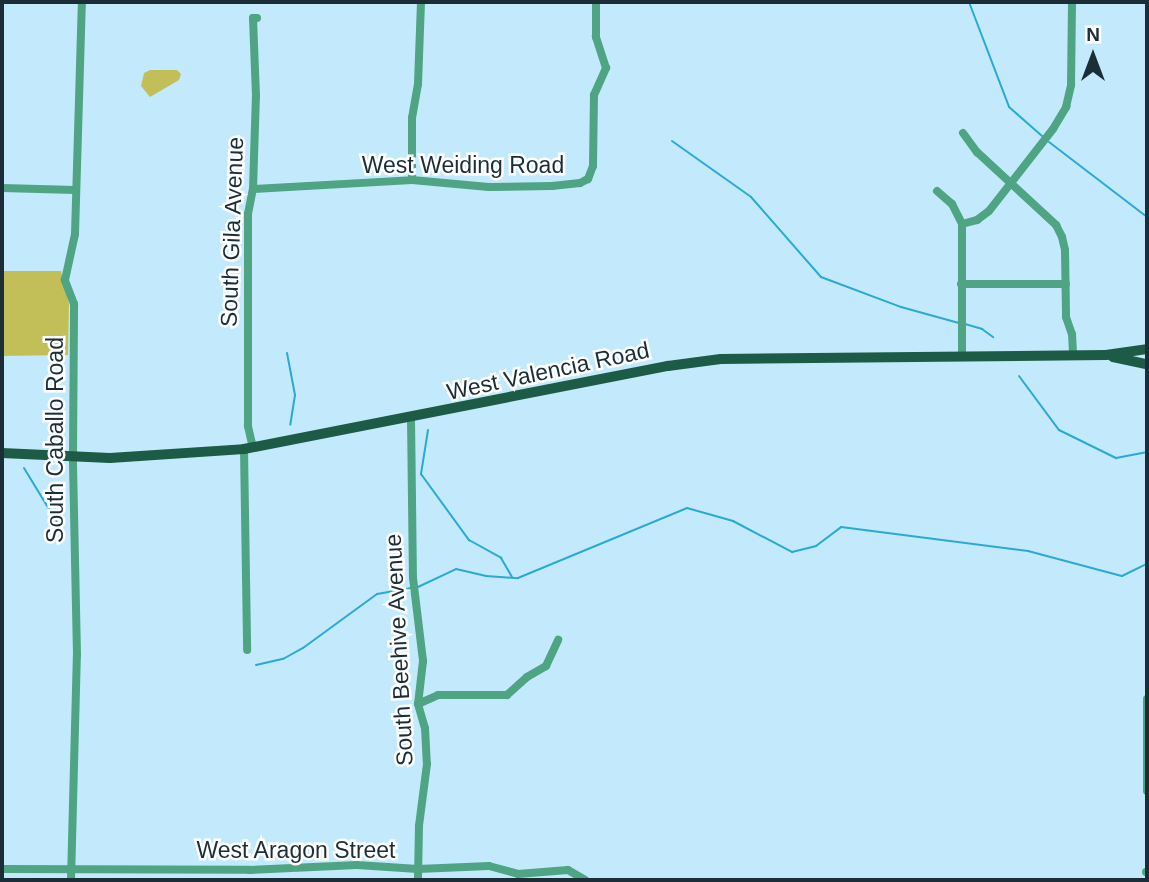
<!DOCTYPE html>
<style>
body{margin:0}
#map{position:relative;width:1149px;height:882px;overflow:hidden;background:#c3eafc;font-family:Helvetica,sans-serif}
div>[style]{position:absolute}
.green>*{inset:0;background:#c3bf58}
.stream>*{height:2px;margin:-1px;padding:0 1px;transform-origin:1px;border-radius:1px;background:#29a9d5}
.minor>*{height:8px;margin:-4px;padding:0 4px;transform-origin:4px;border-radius:4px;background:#4fa484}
.major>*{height:10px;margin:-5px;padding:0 5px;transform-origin:5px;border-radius:5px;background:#1d5b46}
span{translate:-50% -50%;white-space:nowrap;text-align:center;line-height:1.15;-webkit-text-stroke:5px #fff;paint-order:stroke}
.street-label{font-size:23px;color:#1b2e37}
.frame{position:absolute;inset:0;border:4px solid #1b2e37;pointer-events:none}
.north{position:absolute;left:1058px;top:21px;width:70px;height:70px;-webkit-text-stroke:5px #fff;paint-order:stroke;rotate:0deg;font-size:19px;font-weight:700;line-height:28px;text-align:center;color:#1b2e37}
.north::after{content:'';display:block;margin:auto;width:24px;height:32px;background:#1b2e37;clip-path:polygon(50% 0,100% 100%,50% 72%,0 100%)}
</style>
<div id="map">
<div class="green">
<div style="clip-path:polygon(150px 70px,177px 70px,181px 74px,179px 80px,150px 97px,141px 86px,144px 73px)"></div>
<div style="clip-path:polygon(2px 271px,61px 271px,69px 304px,68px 355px,2px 356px)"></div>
</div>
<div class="stream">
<div style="left:969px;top:2px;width:112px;rotate:69.1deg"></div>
<div style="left:1009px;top:107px;width:44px;rotate:41.3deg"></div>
<div style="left:672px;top:141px;width:97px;rotate:35.3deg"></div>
<div style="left:751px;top:197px;width:106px;rotate:48.8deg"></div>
<div style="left:821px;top:277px;width:85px;rotate:20.6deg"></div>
<div style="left:901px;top:307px;width:60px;rotate:15.4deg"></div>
<div style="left:1049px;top:142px;width:123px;rotate:37.4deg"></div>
<div style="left:965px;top:324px;width:18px;rotate:16deg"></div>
<div style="left:982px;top:329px;width:14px;rotate:36deg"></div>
<div style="left:287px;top:353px;width:43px;rotate:79.2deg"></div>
<div style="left:295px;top:395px;width:30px;rotate:99deg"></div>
<div style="left:1019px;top:376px;width:67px;rotate:53.5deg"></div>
<div style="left:1059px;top:430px;width:64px;rotate:26.2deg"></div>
<div style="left:1116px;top:458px;width:32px;rotate:-11deg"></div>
<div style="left:428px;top:430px;width:45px;rotate:99deg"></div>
<div style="left:421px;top:474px;width:82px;rotate:54deg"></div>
<div style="left:469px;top:540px;width:37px;rotate:29deg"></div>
<div style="left:501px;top:558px;width:22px;rotate:60deg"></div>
<div style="left:24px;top:468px;width:66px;rotate:58.7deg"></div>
<div style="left:418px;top:587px;width:42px;rotate:-25.3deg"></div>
<div style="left:456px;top:569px;width:31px;rotate:13deg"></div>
<div style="left:486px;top:576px;width:32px;rotate:4deg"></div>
<div style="left:518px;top:578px;width:183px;rotate:-22.5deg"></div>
<div style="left:687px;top:508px;width:48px;rotate:15.8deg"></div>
<div style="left:733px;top:521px;width:67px;rotate:27.7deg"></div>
<div style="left:792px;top:552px;width:25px;rotate:-14deg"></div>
<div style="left:816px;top:546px;width:31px;rotate:-37deg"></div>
<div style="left:841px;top:527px;width:189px;rotate:7.3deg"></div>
<div style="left:1028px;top:551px;width:97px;rotate:14.9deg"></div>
<div style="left:1122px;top:576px;width:28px;rotate:-26deg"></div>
<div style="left:256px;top:665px;width:28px;rotate:-13deg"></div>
<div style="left:283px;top:659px;width:23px;rotate:-29deg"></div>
<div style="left:303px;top:648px;width:92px;rotate:-36.1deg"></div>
<div style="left:377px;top:594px;width:36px;rotate:-10deg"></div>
</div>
<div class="minor">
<div style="left:963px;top:133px;width:24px;rotate:54deg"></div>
<div style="left:977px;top:152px;width:108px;rotate:42.7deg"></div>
<div style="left:1056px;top:225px;width:13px;rotate:63deg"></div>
<div style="left:1062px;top:237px;width:13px;rotate:77deg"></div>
<div style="left:1065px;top:250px;width:67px;rotate:89.1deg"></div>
<div style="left:1066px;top:317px;width:18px;rotate:71deg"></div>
<div style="left:1072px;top:334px;width:21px;rotate:87deg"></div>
<div style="left:412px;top:180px;width:62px;rotate:-90deg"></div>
<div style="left:412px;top:118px;width:35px;rotate:-80deg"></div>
<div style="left:418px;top:84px;width:82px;rotate:-87.9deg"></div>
<div style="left:2px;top:188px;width:73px;rotate:1.6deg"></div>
<div style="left:253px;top:189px;width:159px;rotate:-3.2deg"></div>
<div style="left:412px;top:180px;width:77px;rotate:5.2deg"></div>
<div style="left:489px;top:187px;width:63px;rotate:-0.9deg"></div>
<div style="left:552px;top:186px;width:28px;rotate:-6deg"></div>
<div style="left:580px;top:183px;width:9px;rotate:-27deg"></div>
<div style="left:588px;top:179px;width:14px;rotate:-69deg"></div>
<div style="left:593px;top:166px;width:71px;rotate:-89.2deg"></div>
<div style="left:594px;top:95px;width:30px;rotate:-66deg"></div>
<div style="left:606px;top:68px;width:33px;rotate:-108deg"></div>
<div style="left:596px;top:37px;width:35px;rotate:-90deg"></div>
<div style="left:937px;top:191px;width:20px;rotate:41deg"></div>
<div style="left:952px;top:204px;width:22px;rotate:63deg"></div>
<div style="left:962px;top:224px;width:132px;rotate:90deg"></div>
<div style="left:962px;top:224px;width:16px;rotate:-15deg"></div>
<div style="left:977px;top:220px;width:15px;rotate:-37deg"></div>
<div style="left:989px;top:211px;width:104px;rotate:-52deg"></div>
<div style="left:1053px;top:129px;width:26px;rotate:-59deg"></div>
<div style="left:1066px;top:107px;width:23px;rotate:-77deg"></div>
<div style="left:1071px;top:85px;width:83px;rotate:-89.3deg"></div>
<div style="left:961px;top:284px;width:105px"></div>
<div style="left:411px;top:418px;width:160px;rotate:89.3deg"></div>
<div style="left:413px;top:578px;width:84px;rotate:83.1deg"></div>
<div style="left:423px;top:661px;width:43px;rotate:96.6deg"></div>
<div style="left:418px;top:704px;width:25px;rotate:74deg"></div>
<div style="left:425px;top:728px;width:36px;rotate:87deg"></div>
<div style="left:427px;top:764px;width:63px;rotate:97.4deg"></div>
<div style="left:419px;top:826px;width:54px;rotate:91.1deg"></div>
<div style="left:253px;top:448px;width:23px;rotate:-103deg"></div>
<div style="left:248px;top:426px;width:212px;rotate:-90deg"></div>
<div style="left:248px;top:214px;width:25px;rotate:-79deg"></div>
<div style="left:253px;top:189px;width:93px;rotate:-88.2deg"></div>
<div style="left:256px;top:96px;width:78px;rotate:-92.2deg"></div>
<div style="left:253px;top:18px;width:4px"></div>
<div style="left:244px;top:449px;width:201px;rotate:89.1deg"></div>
<div style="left:1147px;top:699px;width:92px;rotate:90deg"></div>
<div style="left:418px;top:704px;width:22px;rotate:-24deg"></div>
<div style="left:438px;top:695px;width:69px"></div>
<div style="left:507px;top:695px;width:27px;rotate:-42deg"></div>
<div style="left:527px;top:677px;width:22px;rotate:-30deg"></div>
<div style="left:546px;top:666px;width:29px;rotate:-65deg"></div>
<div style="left:2px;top:869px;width:247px;rotate:0.2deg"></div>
<div style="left:249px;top:870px;width:108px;rotate:-2.7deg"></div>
<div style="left:357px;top:865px;width:61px;rotate:3.8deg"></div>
<div style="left:418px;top:869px;width:71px;rotate:-2.4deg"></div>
<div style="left:489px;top:866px;width:30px;rotate:15deg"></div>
<div style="left:518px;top:874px;width:50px;rotate:-4.6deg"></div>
<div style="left:568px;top:870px;width:20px;rotate:30deg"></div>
<div style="left:1146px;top:872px;width:1px"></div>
<div style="left:71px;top:880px;width:225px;rotate:-88.5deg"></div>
<div style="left:77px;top:655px;width:198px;rotate:-91.2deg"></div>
<div style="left:73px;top:457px;width:153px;rotate:-89.6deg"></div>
<div style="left:74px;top:304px;width:26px;rotate:-111deg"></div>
<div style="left:65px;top:280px;width:47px;rotate:-77.7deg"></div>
<div style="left:75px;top:234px;width:232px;rotate:-88.3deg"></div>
</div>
<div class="major">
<div style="left:1113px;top:357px;width:35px;rotate:12deg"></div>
<div style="left:2px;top:453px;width:108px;rotate:2.7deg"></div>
<div style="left:110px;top:458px;width:134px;rotate:-3.8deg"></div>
<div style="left:244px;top:449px;width:432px;rotate:-11.1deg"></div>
<div style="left:668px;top:366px;width:53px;rotate:-7.5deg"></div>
<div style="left:721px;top:359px;width:385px;rotate:-0.6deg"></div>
<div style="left:1106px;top:355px;width:41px;rotate:-8.3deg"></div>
</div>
<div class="street-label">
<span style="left:463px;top:165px">West Weiding Road</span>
<span style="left:232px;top:232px;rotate:-88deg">South Gila Avenue</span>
<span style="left:548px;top:371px;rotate:-12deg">West Valencia Road</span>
<span style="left:55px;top:440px;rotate:-90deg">South Caballo Road</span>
<span style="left:399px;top:650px;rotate:-93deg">South Beehive Avenue</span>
<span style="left:296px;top:850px">West Aragon Street</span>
</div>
<div class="frame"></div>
<div class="north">N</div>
</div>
